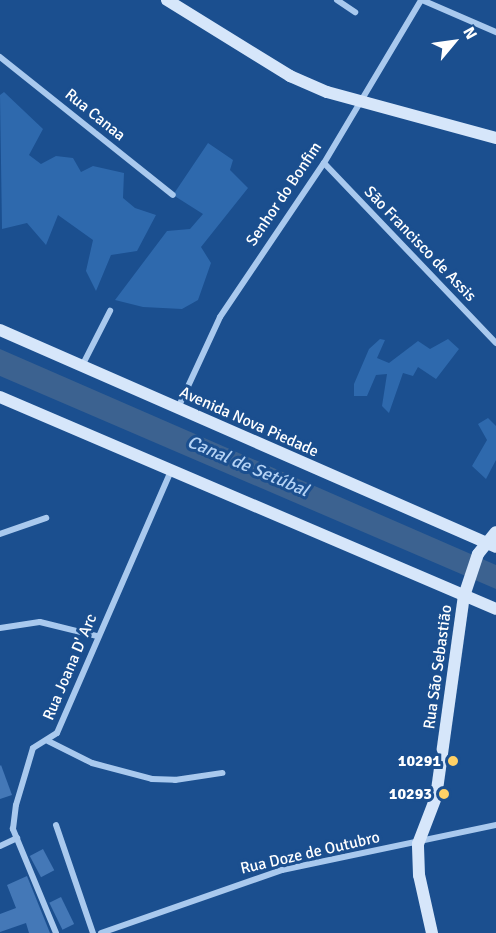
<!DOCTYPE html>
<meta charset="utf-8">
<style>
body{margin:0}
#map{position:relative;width:496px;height:933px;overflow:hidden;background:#1b4f8f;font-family:Signika,sans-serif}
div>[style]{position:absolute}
.green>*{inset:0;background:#2e69ad}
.water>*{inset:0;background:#3c6290}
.building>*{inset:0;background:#4478b7;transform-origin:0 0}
.street>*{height:6px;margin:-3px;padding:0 3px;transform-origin:3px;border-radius:3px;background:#a9c9ee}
.secondary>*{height:12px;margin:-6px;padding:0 6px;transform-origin:6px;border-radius:6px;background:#d6e6fa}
.dots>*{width:16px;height:16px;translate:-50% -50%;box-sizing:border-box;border:3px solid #1b4f8f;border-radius:50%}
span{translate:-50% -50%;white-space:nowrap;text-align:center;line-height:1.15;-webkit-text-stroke:6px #1b4f8f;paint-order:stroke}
.street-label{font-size:16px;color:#fff}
.poi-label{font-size:16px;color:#fff;font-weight:700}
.right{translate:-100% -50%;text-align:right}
.water-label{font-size:18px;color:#b5d3f5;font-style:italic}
.north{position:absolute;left:424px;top:12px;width:60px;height:60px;-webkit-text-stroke:4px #1b4f8f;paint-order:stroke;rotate:61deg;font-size:16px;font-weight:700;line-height:24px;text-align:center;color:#fff}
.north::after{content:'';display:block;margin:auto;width:21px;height:27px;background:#fff;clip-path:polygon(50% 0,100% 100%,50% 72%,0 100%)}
</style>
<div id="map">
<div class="green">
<div style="clip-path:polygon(4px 92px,43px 129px,29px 155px,41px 164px,56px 156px,73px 158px,81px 172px,93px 166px,124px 173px,123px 198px,135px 208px,156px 215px,137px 251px,111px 255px,96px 291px,86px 271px,93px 240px,58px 215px,46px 245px,27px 223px,2px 229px,0 95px)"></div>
<div style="clip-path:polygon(208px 143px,233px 160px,230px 170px,248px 188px,201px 247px,211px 263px,198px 300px,182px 309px,143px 307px,115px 300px,167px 231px,190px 229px,203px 214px,173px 195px)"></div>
<div style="clip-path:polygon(380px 339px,385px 340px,377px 358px,389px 363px,418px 341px,430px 349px,448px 339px,459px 349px,436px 379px,418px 367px,413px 376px,403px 373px,389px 413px,382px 406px,387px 374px,376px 375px,367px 396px,354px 396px,354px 384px,369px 349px)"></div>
<div style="clip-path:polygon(488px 418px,496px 426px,496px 460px,486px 479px,472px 466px,487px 440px,478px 424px)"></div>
</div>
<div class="water">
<div style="clip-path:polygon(0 349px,496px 565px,496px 589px,0 376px)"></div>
</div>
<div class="building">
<div style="clip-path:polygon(1px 765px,12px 795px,0 799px,0 766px)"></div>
<div style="left:43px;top:849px;width:24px;height:15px;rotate:62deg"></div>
<div style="clip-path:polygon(27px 876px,50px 933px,29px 933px,26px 923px,0 932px,0 914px,16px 908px,7px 885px)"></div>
<div style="left:61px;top:897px;width:30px;height:13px;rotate:64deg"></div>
</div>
<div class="street">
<div style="left:337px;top:0;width:22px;rotate:34deg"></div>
<div style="left:422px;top:0;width:81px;rotate:23.4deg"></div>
<div style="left:0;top:57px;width:221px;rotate:38.6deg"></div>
<div style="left:324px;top:163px;width:249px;rotate:46.3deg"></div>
<div style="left:82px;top:366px;width:62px;rotate:-63deg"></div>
<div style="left:178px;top:408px;width:100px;rotate:-65.2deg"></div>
<div style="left:220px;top:317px;width:186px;rotate:-56deg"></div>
<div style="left:324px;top:163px;width:190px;rotate:-59.2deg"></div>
<div style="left:0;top:534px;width:49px;rotate:-19.2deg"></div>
<div style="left:0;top:628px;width:40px;rotate:-8.5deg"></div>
<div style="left:40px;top:622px;width:59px;rotate:13.8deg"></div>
<div style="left:48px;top:741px;width:49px;rotate:26.6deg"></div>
<div style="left:92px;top:763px;width:62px;rotate:14.9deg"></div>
<div style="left:152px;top:779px;width:23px;rotate:2deg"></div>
<div style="left:175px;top:780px;width:48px;rotate:-8.5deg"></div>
<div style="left:56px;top:825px;width:114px;rotate:71.1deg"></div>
<div style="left:0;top:846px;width:19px;rotate:-25deg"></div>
<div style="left:56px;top:933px;width:113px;rotate:-112.5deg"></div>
<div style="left:13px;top:829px;width:24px;rotate:-83deg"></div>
<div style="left:16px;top:805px;width:59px;rotate:-73.4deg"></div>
<div style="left:33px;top:748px;width:28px;rotate:-32deg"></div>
<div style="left:57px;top:733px;width:286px;rotate:-66.5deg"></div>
<div style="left:101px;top:933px;width:192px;rotate:-19.2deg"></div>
<div style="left:282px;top:870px;width:219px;rotate:-11.9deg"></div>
</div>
<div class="secondary">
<div style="left:167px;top:0;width:145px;rotate:31.7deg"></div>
<div style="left:290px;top:76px;width:40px;rotate:23.4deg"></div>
<div style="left:327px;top:92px;width:175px;rotate:15.2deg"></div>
<div style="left:0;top:330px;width:541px;rotate:23.63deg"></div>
<div style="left:0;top:397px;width:539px;rotate:23.14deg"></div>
<div style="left:432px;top:933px;width:59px;rotate:-102.6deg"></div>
<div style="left:419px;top:875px;width:31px;rotate:-92deg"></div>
<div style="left:418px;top:844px;width:50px;rotate:-69deg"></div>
<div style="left:436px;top:797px;width:203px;rotate:-82.1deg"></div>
<div style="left:464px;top:596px;width:44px;rotate:-71.6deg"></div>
<div style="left:478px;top:554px;width:28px;rotate:-51deg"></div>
</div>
<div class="dots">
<div style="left:453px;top:761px;background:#ffd166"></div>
<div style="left:444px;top:794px;background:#ffd166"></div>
</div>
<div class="street-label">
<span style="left:95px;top:115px;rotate:39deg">Rua Canaa</span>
<span style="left:284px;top:194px;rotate:-56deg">Senhor do Bonfim</span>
<span style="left:420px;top:244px;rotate:46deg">São Francisco de Assis</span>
<span style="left:249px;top:422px;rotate:24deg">Avenida Nova Piedade</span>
<span style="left:70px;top:667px;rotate:-67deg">Rua Joana D' Arc</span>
<span style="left:438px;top:667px;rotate:-82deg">Rua São Sebastião</span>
<span style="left:310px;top:853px;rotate:-13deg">Rua Doze de Outubro</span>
</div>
<div class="poi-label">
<span class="right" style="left:441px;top:761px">10291</span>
<span class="right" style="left:432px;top:794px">10293</span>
</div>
<div class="water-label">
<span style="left:248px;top:466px;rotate:23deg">Canal de Setúbal</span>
</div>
<div class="north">N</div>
</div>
